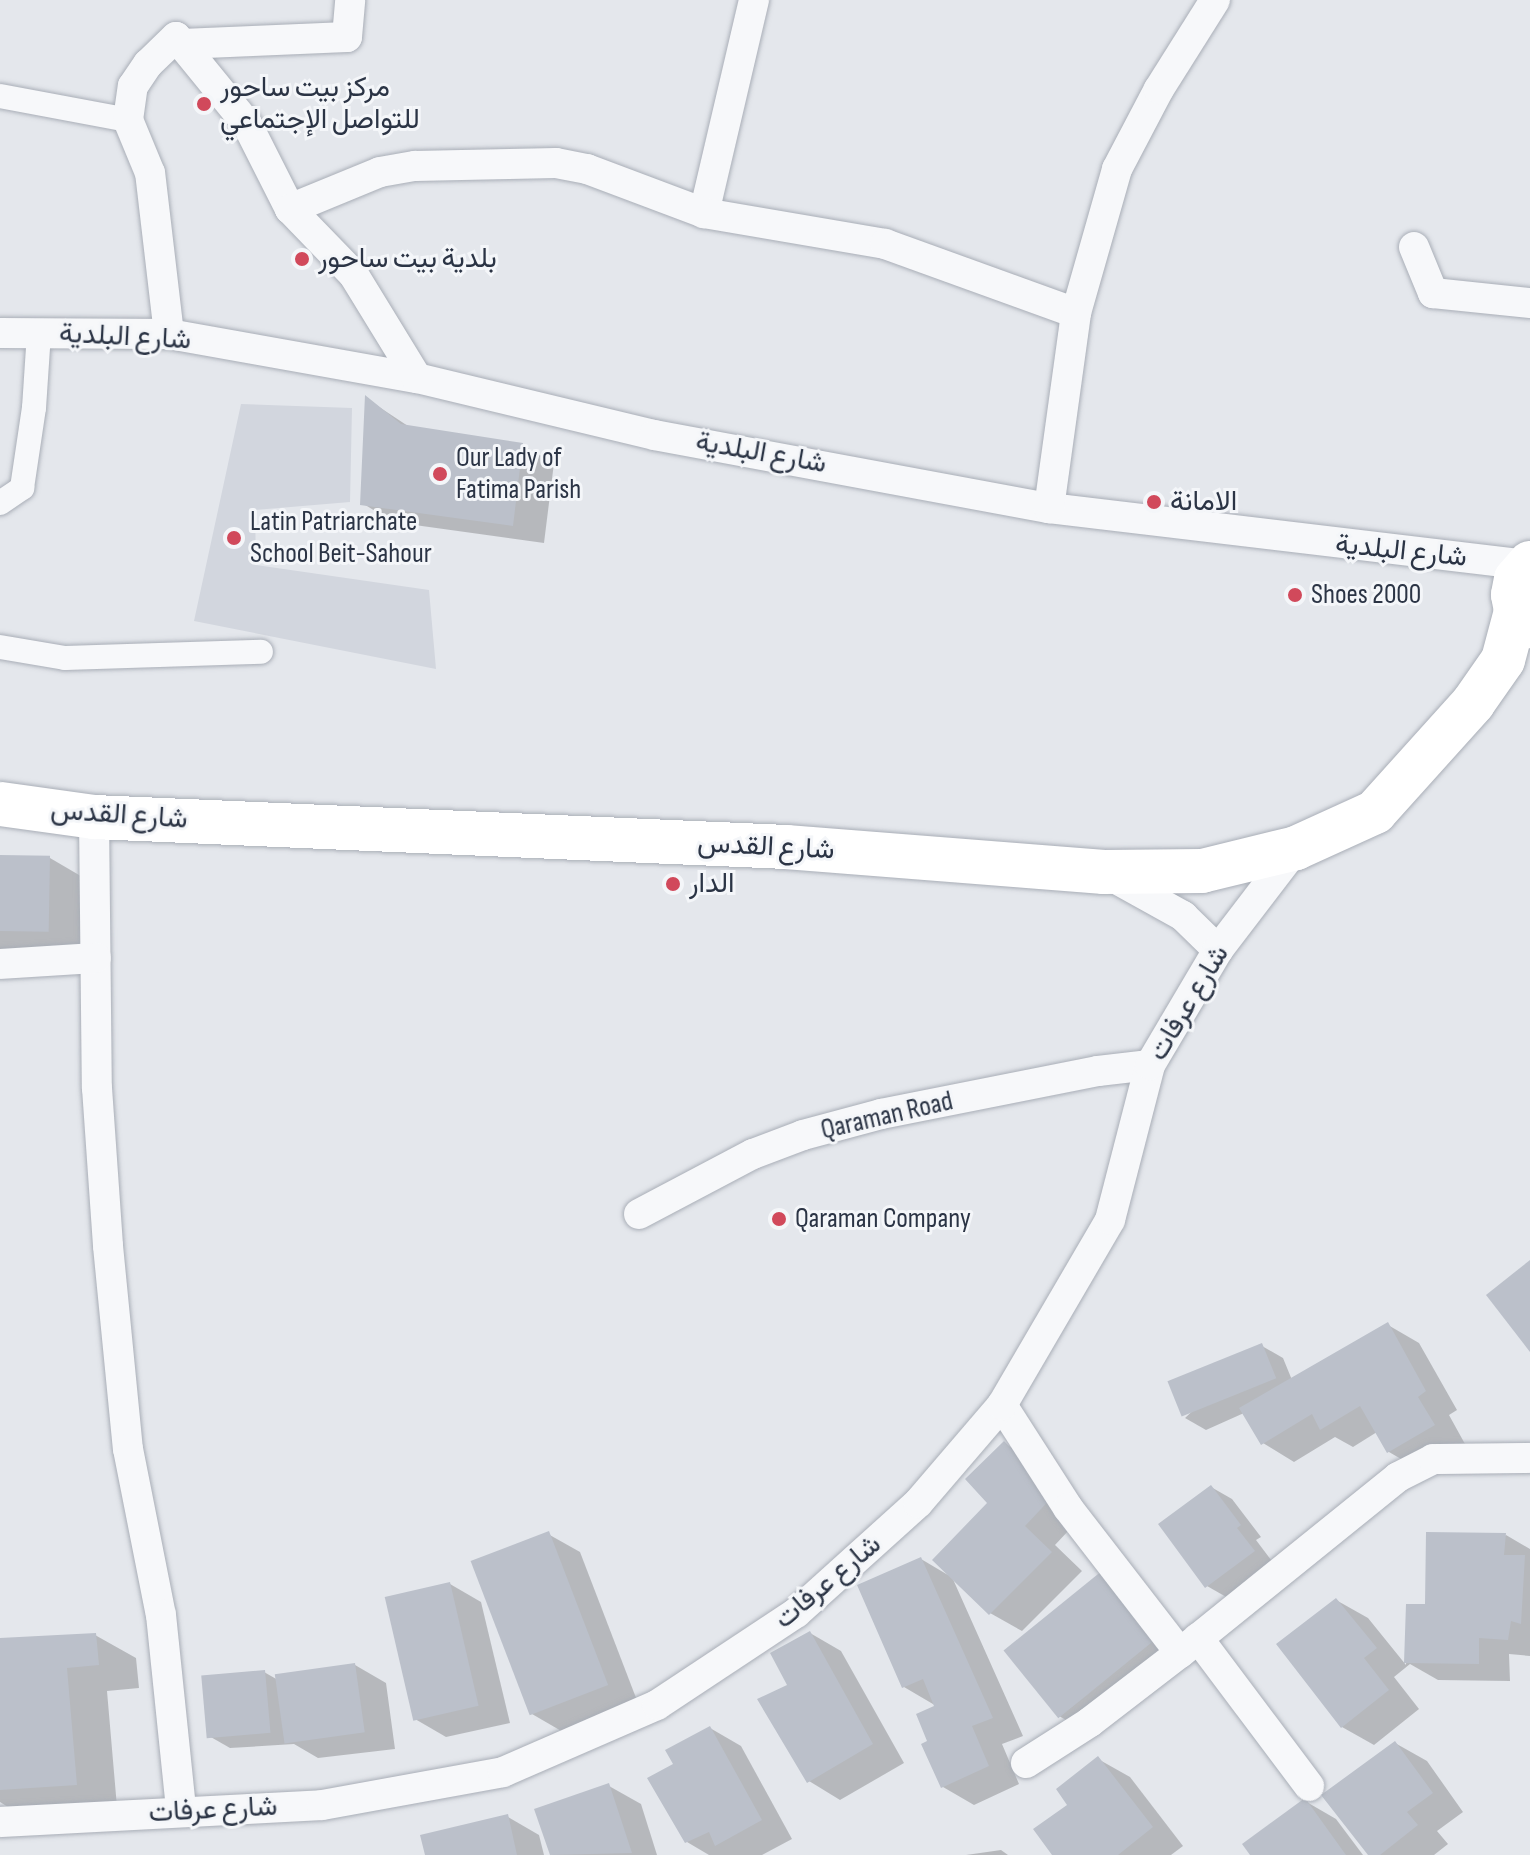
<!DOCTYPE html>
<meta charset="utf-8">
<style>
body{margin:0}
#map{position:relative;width:1530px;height:1855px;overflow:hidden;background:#e4e7ec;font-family:"Sofia Sans Condensed",Vazirmatn,sans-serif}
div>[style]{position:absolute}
.built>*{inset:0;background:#d2d6de}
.shadow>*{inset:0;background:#0003}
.building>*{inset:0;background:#bbc0ca;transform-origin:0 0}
.roads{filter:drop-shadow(0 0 2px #a9aeb7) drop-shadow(0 0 2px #a9aeb7)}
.pedestrian>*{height:24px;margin:-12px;padding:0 12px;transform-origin:12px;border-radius:12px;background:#f7f8fa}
.minor>*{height:30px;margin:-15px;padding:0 15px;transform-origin:15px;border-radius:15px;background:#f7f8fa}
.secondary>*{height:44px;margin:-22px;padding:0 22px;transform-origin:22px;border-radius:22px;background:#fff}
.dots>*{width:22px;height:22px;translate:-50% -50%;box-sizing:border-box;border:4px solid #f4f6f9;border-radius:50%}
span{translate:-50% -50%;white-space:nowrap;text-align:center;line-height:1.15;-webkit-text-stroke:6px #f4f6f9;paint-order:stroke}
.poi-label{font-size:28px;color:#2b3445}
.left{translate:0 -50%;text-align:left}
.street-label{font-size:28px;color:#2b3445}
</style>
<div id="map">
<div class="built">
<div style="clip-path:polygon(241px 404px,352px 408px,350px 502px,255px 510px,256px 565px,429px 590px,436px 669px,194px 621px)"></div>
</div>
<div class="shadow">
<div style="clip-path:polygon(367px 399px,411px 428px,522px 445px,554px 463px,544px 543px,393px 522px,362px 503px)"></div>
<div style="clip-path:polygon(0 858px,50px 858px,91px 882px,91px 951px,0 954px)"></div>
<div style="clip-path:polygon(1388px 1325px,1419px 1343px,1457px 1410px,1449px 1415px,1465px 1444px,1420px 1470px,1389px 1452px,1377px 1432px,1353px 1447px,1335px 1437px,1294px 1462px,1263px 1443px,1244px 1413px,1206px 1430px,1185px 1418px,1262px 1346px,1283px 1358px,1292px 1380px)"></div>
<div style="clip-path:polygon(1005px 1444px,1036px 1462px,1086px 1512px,1055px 1545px,1082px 1571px,1022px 1631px,990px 1613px,952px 1577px,1023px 1736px,1002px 1744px,1019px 1784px,974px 1805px,943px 1787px,929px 1742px,938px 1707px,904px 1687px,921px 1559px,948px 1575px,990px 1503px)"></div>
<div style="clip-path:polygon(1211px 1487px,1232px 1499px,1261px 1537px,1256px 1540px,1274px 1564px,1228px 1598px,1207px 1586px)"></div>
<div style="clip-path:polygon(548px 1534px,580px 1552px,638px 1703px,563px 1732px,532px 1714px)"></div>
<div style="clip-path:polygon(1506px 1535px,1530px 1549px,1530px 1656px,1509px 1654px,1510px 1681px,1438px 1680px,1410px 1664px,1394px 1677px,1419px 1709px,1374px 1745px,1342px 1727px,1336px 1600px,1368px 1618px,1406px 1665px,1408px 1606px,1427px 1606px)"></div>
<div style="clip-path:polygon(1103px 1573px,1188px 1657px,1090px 1734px,1059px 1716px)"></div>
<div style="clip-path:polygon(450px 1584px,481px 1602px,510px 1723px,446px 1737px,415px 1719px)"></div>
<div style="clip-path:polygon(810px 1633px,841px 1651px,904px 1763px,840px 1800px,809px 1781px,789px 1686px)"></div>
<div style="clip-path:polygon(95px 1635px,136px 1658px,139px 1688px,107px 1691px,117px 1807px,21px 1815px,0 1802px,0 1640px)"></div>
<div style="clip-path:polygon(355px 1665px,386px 1683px,395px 1749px,318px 1758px,294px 1744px,230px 1748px,209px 1736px,264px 1672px,278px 1680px)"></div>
<div style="clip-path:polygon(710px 1728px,741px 1746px,792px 1839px,762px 1855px,709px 1855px,687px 1842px,676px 1764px)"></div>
<div style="clip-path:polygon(1395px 1743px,1427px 1761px,1463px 1812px,1437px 1831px,1448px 1844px,1434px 1855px,1371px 1855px)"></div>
<div style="clip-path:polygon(1098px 1759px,1130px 1777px,1183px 1846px,1171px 1855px,1055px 1855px,1070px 1805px)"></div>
<div style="clip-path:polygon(609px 1786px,641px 1804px,657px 1855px,552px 1855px,537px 1810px)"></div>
<div style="clip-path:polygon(1305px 1801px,1336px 1819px,1363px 1855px,1252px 1855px)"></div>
<div style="clip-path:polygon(508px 1817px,539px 1835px,544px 1855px,427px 1855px)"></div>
<div style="clip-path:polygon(1001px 1850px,1008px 1855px,966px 1855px)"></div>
</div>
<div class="building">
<div style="clip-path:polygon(365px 395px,401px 424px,523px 443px,513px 526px,360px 505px)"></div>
<div style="left:0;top:855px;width:50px;height:76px;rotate:1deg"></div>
<div style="clip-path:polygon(1530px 1260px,1530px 1352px,1486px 1295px)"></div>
<div style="clip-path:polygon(1388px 1322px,1426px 1391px,1418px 1397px,1435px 1425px,1387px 1453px,1360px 1406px,1320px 1430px,1312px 1414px,1261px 1445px,1239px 1408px)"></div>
<div style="left:1262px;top:1343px;width:38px;height:102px;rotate:68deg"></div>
<div style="clip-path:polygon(1004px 1441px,1056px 1493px,1025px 1526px,1052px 1552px,989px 1615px,932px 1560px,987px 1503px,965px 1479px)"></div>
<div style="clip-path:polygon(1211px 1485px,1241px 1525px,1237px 1528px,1255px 1551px,1205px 1588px,1158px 1524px)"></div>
<div style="left:549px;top:1531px;width:165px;height:84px;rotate:69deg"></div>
<div style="clip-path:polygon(1426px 1532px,1506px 1533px,1504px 1555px,1525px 1555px,1521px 1624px,1511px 1621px,1508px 1640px,1479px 1638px,1479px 1664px,1404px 1663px,1406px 1604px,1425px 1604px)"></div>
<div style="clip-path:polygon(921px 1557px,993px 1718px,972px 1726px,989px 1766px,941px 1788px,921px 1744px,927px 1741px,916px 1714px,934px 1706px,923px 1679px,902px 1688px,857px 1585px)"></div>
<div style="left:1103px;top:1570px;width:87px;height:128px;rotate:51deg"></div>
<div style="left:450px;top:1582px;width:127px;height:67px;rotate:77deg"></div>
<div style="clip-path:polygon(1336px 1598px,1377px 1648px,1364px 1658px,1389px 1690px,1341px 1728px,1276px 1644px)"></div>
<div style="clip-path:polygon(810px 1631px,873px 1744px,807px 1783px,757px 1699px,787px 1685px,770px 1653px)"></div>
<div style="clip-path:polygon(96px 1633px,99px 1665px,67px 1668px,77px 1785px,0 1790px,0 1638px)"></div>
<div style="left:355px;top:1663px;width:70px;height:81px;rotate:82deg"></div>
<div style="left:265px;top:1670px;width:63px;height:64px;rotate:85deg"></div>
<div style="clip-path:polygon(710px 1726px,762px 1820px,715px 1846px,709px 1832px,685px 1843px,647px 1778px,673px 1764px,665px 1750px)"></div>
<div style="clip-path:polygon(1395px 1741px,1433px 1793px,1407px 1812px,1418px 1825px,1380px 1855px,1368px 1855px,1321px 1795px)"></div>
<div style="clip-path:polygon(1098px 1756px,1153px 1827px,1118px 1855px,1052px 1855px,1033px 1829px,1067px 1805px,1056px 1789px)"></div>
<div style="clip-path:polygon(609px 1783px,632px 1853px,550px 1855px,534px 1809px)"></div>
<div style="clip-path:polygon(1305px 1798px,1346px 1855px,1250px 1855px,1242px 1844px)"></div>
<div style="clip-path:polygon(508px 1814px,517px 1855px,425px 1855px,420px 1835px)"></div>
</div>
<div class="roads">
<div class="pedestrian">
<div style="left:0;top:96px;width:130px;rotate:10.6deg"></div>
<div style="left:0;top:503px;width:27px;rotate:-34deg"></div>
<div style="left:22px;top:488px;width:81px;rotate:-81.5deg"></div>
<div style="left:34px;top:408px;width:75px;rotate:-86.2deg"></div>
<div style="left:0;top:647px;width:66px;rotate:9.6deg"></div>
<div style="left:65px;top:658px;width:196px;rotate:-1.8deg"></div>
</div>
<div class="minor">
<div style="left:754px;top:0;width:219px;rotate:103.2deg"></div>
<div style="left:704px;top:213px;width:184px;rotate:9.7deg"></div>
<div style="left:885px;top:244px;width:203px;rotate:19.9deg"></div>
<div style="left:182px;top:44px;width:165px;rotate:-2.4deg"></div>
<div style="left:347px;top:37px;width:37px;rotate:-85deg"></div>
<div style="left:1414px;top:247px;width:50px;rotate:67.6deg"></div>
<div style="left:1433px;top:293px;width:98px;rotate:5.9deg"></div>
<div style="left:0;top:333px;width:169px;rotate:0.3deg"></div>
<div style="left:169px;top:334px;width:252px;rotate:10.1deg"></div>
<div style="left:417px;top:378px;width:244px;rotate:13.5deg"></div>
<div style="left:654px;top:435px;width:402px;rotate:10.5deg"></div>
<div style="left:1049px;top:508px;width:479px;rotate:6.8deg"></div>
<div style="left:1525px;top:565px;width:9px;rotate:-58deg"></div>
<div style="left:169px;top:334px;width:162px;rotate:-96.7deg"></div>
<div style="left:150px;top:173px;width:57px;rotate:-112.5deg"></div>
<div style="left:128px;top:120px;width:34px;rotate:-82deg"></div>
<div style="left:133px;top:86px;width:27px;rotate:-56deg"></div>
<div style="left:148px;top:64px;width:39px;rotate:-44deg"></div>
<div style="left:176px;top:37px;width:112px;rotate:50.8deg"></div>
<div style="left:247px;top:124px;width:95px;rotate:63.2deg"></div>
<div style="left:417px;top:378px;width:121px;rotate:-121.5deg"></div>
<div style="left:354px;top:275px;width:92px;rotate:-134.1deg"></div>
<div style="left:290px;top:209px;width:97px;rotate:-22.3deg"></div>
<div style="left:380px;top:172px;width:36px;rotate:-10deg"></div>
<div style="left:415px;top:166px;width:141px;rotate:-1.2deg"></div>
<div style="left:556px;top:163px;width:32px;rotate:11deg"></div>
<div style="left:587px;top:169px;width:125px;rotate:20.6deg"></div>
<div style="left:1049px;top:508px;width:197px;rotate:-82.1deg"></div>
<div style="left:1076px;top:313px;width:150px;rotate:-74.1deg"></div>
<div style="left:1117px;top:169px;width:90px;rotate:-62.3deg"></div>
<div style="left:1159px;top:89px;width:105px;rotate:-57.8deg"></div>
<div style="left:94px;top:817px;width:271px;rotate:89.4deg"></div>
<div style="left:97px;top:1088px;width:158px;rotate:86deg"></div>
<div style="left:108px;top:1246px;width:204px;rotate:84.4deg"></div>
<div style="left:128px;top:1449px;width:169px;rotate:78.8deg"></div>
<div style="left:161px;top:1615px;width:196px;rotate:84.1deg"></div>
<div style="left:1109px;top:875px;width:85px;rotate:29deg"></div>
<div style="left:1183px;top:916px;width:49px;rotate:44.2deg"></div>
<div style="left:0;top:964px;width:96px;rotate:-3.6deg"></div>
<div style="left:639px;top:1214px;width:129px;rotate:-27.8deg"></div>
<div style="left:753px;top:1154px;width:53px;rotate:-20.8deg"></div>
<div style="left:803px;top:1135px;width:81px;rotate:-15.1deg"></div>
<div style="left:881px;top:1114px;width:221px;rotate:-11.2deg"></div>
<div style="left:1098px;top:1071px;width:52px;rotate:-6.6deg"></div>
<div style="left:1002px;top:1405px;width:122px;rotate:57.3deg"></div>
<div style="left:1068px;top:1508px;width:183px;rotate:52.3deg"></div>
<div style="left:1198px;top:1638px;width:185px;rotate:53.1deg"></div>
<div style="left:1026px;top:1763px;width:76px;rotate:-32.6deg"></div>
<div style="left:1090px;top:1722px;width:113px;rotate:-37.5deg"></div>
<div style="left:1180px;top:1653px;width:280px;rotate:-38.9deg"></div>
<div style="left:1398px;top:1477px;width:39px;rotate:-27deg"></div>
<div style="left:1433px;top:1459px;width:97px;rotate:-0.6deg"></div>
<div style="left:0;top:1822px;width:322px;rotate:-3deg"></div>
<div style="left:322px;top:1805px;width:184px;rotate:-10.3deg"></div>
<div style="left:503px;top:1772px;width:168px;rotate:-23.5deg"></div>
<div style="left:657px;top:1705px;width:167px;rotate:-33.5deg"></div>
<div style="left:796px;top:1613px;width:164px;rotate:-42deg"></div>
<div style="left:918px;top:1503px;width:129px;rotate:-49.4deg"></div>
<div style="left:1002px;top:1405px;width:214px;rotate:-59.7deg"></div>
<div style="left:1110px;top:1220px;width:160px;rotate:-75.5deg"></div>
<div style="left:1150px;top:1065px;width:134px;rotate:-59.4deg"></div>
<div style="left:1218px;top:950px;width:128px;rotate:-52.6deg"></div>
</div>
<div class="secondary">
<div style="left:1530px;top:563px;width:21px;rotate:131deg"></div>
<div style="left:1516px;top:579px;width:16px;rotate:101deg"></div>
<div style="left:1513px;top:595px;width:16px;rotate:79deg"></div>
<div style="left:1516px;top:611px;width:21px;rotate:47deg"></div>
<div style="left:0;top:804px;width:95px;rotate:7.9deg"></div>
<div style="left:94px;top:817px;width:693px;rotate:2.48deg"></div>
<div style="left:786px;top:847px;width:319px;rotate:4.5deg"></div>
<div style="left:1104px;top:872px;width:98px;rotate:-0.6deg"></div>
<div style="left:1202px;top:871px;width:97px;rotate:-13.7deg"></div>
<div style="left:1296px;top:848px;width:87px;rotate:-24.5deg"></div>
<div style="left:1375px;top:812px;width:147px;rotate:-48deg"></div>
<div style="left:1473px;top:703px;width:52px;rotate:-55.1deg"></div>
<div style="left:1503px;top:660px;width:51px;rotate:-75.1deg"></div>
</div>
</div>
<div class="dots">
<div style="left:204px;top:104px;background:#d1495b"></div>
<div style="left:302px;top:259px;background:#d1495b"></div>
<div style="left:440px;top:474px;background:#d1495b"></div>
<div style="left:1154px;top:502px;background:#d1495b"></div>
<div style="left:234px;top:538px;background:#d1495b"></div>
<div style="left:1295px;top:595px;background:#d1495b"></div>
<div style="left:673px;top:884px;background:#d1495b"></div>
<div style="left:779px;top:1219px;background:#d1495b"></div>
</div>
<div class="poi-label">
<span class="left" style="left:220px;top:104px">مركز بيت ساحور<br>للتواصل الإجتماعي</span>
<span class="left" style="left:318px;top:259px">بلدية بيت ساحور</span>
<span class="left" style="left:456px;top:474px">Our Lady of<br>Fatima Parish</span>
<span class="left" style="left:1170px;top:502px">الامانة</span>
<span class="left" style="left:250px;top:538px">Latin Patriarchate<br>School Beit-Sahour</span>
<span class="left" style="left:1311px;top:595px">Shoes 2000</span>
<span class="left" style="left:689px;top:884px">الدار</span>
<span class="left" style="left:795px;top:1219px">Qaraman Company</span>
</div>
<div class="street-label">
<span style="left:125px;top:337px;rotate:3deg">شارع البلدية</span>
<span style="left:761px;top:453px;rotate:10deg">شارع البلدية</span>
<span style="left:1401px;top:551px;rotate:6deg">شارع البلدية</span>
<span style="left:119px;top:815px;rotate:4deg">شارع القدس</span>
<span style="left:766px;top:847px;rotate:3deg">شارع القدس</span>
<span style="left:1189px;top:1003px;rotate:-59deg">شارع عرفات</span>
<span style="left:887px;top:1116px;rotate:-13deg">Qaraman Road</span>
<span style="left:828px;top:1582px;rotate:-40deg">شارع عرفات</span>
<span style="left:213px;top:1810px;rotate:-3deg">شارع عرفات</span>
</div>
</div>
